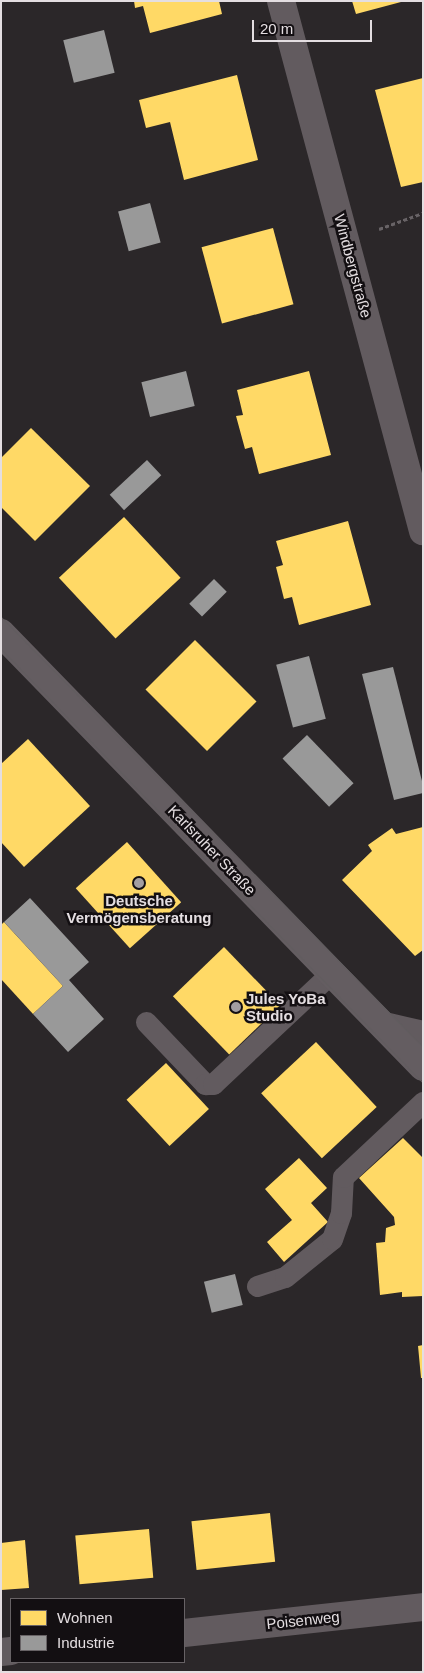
<!DOCTYPE html>
<meta charset="utf-8">
<style>
body{margin:0}
#map{position:relative;width:424px;height:1673px;overflow:hidden;background:#2b2729;font-family:Helvetica,sans-serif}
div>[style]{position:absolute}
.homes>*{inset:0;background:#ffd966;transform-origin:0 0}
.industry>*{inset:0;background:#999;transform-origin:0 0}
.path>*{height:3px;margin-top:-1.5px;transform-origin:0;background:repeating-linear-gradient(90deg,#686366 0 4px,transparent 0 6.5px)}
.lane>*{height:21px;margin:-10.5px;padding:0 10.5px;transform-origin:10.5px;border-radius:10.5px;background:#625b5f}
.street>*{height:28px;margin:-14px;padding:0 14px;transform-origin:14px;border-radius:14px;background:#625b5f}
.secondary>*{height:28px;margin:-14px;padding:0 14px;transform-origin:14px;border-radius:14px;background:#645d61}
.tram>*{height:1px;margin:-0.5px;padding:0 0.5px;transform-origin:0.5px;border-radius:0.5px;background:#615d5f}
.dots>*{width:14px;height:14px;translate:-50% -50%;box-sizing:border-box;border:2px solid #130f12;border-radius:50%}
span{translate:-50% -50%;white-space:nowrap;text-align:center;line-height:1.15;-webkit-text-stroke:5px #130f12;paint-order:stroke}
.street-label{font-size:15px;color:#e4dee1}
.poi-label{font-size:15px;color:#e4dee1;font-weight:700}
.left{translate:0 -50%;text-align:left}
.frame{position:absolute;inset:0;border:2px solid #e4dee1;pointer-events:none}
.legend{position:absolute;left:10px;top:1598px;width:175px;height:65px;box-sizing:border-box;background:#130f12;border:1px solid #676265;margin:0;padding:6px 9px;list-style:none;font-size:15px;color:#e4dee1}
.legend li{display:flex;align-items:center;gap:10px;height:25px}
.legend b{width:25px;border:1px solid #676265}
.scale{position:absolute;left:252px;top:20px;width:120px;height:22px;box-sizing:border-box;border:2px solid #e4dee1;border-top:0;padding-left:6px;font-size:15px;line-height:18px;white-space:nowrap;color:#e4dee1;-webkit-text-stroke:4px #130f12;paint-order:stroke}
</style>
<div id="map">
<div class="homes">
<div style="clip-path:polygon(134px 1px,219px 1px,222px 14px,150px 33px,143px 6px,135px 8px)"></div>
<div style="clip-path:polygon(352px 1px,401px 1px,401px 2px,356px 14px)"></div>
<div style="clip-path:polygon(237px 75px,258px 160px,184px 180px,170px 122px,146px 128px,139px 100px)"></div>
<div style="clip-path:polygon(423px 78px,423px 182px,401px 187px,375px 90px)"></div>
<div style="left:273px;top:228px;width:79px;height:74px;rotate:75deg"></div>
<div style="clip-path:polygon(309px 371px,331px 455px,259px 474px,252px 447px,245px 449px,236px 416px,243px 415px,237px 390px)"></div>
<div style="clip-path:polygon(31px 428px,90px 486px,35px 541px,1px 507px,1px 458px)"></div>
<div style="left:124px;top:517px;width:83px;height:89px;rotate:47deg"></div>
<div style="clip-path:polygon(348px 521px,371px 605px,299px 625px,292px 597px,284px 599px,276px 567px,283px 565px,276px 541px)"></div>
<div style="left:195px;top:640px;width:87px;height:70px;rotate:45deg"></div>
<div style="clip-path:polygon(28px 739px,90px 806px,24px 867px,1px 842px,1px 764px)"></div>
<div style="clip-path:polygon(423px 827px,423px 950px,415px 956px,342px 880px,372px 851px,368px 845px,392px 828px,396px 834px)"></div>
<div style="left:127px;top:842px;width:81px;height:69px;rotate:48deg"></div>
<div style="clip-path:polygon(4px 922px,63px 986px,33px 1014px,1px 979px,1px 925px)"></div>
<div style="left:224px;top:947px;width:81px;height:71px;rotate:46deg"></div>
<div style="left:316px;top:1042px;width:89px;height:75px;rotate:47deg"></div>
<div style="left:166px;top:1063px;width:63px;height:54px;rotate:47deg"></div>
<div style="clip-path:polygon(403px 1138px,423px 1158px,423px 1296px,402px 1297px,402px 1292px,380px 1295px,376px 1243px,385px 1242px,386px 1228px,395px 1225px,394px 1217px,359px 1178px)"></div>
<div style="clip-path:polygon(299px 1158px,327px 1188px,311px 1203px,328px 1222px,284px 1262px,267px 1242px,292px 1220px,265px 1189px)"></div>
<div style="clip-path:polygon(423px 1345px,423px 1378px,421px 1378px,418px 1346px)"></div>
<div style="left:270px;top:1513px;width:49px;height:79px;rotate:84deg"></div>
<div style="left:149px;top:1529px;width:49px;height:74px;rotate:85deg"></div>
<div style="clip-path:polygon(25px 1540px,29px 1588px,1px 1590px,1px 1543px)"></div>
</div>
<div class="industry">
<div style="left:104px;top:30px;width:44px;height:42px;rotate:76deg"></div>
<div style="left:150px;top:203px;width:41px;height:33px;rotate:75deg"></div>
<div style="left:186px;top:371px;width:36px;height:46px;rotate:76deg"></div>
<div style="left:147px;top:460px;width:21px;height:51px;rotate:47deg"></div>
<div style="left:214px;top:579px;width:18px;height:35px;rotate:45deg"></div>
<div style="left:309px;top:656px;width:65px;height:34px;rotate:75deg"></div>
<div style="clip-path:polygon(393px 667px,423px 785px,423px 793px,394px 800px,362px 674px)"></div>
<div style="left:307px;top:735px;width:67px;height:34px;rotate:46deg"></div>
<div style="clip-path:polygon(30px 898px,89px 962px,69px 980px,104px 1019px,68px 1052px,33px 1014px,63px 986px,4px 922px)"></div>
<div style="left:235px;top:1274px;width:32px;height:32px;rotate:76deg"></div>
</div>
<div class="path">
<div style="left:379px;top:229px;width:47px;rotate:-20deg"></div>
</div>
<div class="lane">
<div style="left:146px;top:1022px;width:86px;rotate:46.4deg"></div>
<div style="left:205px;top:1084px;width:8px"></div>
<div style="left:213px;top:1084px;width:162px;rotate:-43.2deg"></div>
<div style="left:257px;top:1286px;width:29px;rotate:-18deg"></div>
<div style="left:285px;top:1277px;width:60px;rotate:-39deg"></div>
<div style="left:332px;top:1239px;width:28px;rotate:-71deg"></div>
<div style="left:341px;top:1213px;width:36px;rotate:-87deg"></div>
<div style="left:343px;top:1177px;width:110px;rotate:-43.2deg"></div>
</div>
<div class="street">
<div style="left:281px;top:1px;width:549px;rotate:75deg"></div>
<div style="left:384px;top:1026px;width:40px;rotate:13deg"></div>
<div style="left:184px;top:1633px;width:240px;rotate:-6.2deg"></div>
<div style="left:1px;top:1652px;width:10px;rotate:-6deg"></div>
</div>
<div class="secondary">
<div style="left:1px;top:633px;width:605px;rotate:45.8deg"></div>
</div>
<div class="tram">
<div style="left:1px;top:617px;width:602px;rotate:45.54deg"></div>
<div style="left:1px;top:649px;width:605px;rotate:45.8deg"></div>
</div>
<div class="dots">
<div style="left:139px;top:883px;background:#a39ea1"></div>
<div style="left:236px;top:1007px;background:#a39ea1"></div>
</div>
<div class="street-label">
<span style="left:353px;top:266px;rotate:75deg">Windbergstraße</span>
<span style="left:212px;top:850px;rotate:46deg">Karlsruher Straße</span>
<span style="left:303px;top:1620px;rotate:-6deg">Poisenweg</span>
</div>
<div class="poi-label">
<span style="left:139px;top:909px">Deutsche<br>Vermögensberatung</span>
<span class="left" style="left:246px;top:1007px">Jules YoBa<br>Studio</span>
</div>
<div class="frame"></div>
<ul class="legend">
<li><b style="height:14px;background:#ffd966"></b>Wohnen</li>
<li><b style="height:14px;background:#999"></b>Industrie</li>
</ul>
<div class="scale">20 m</div>
</div>
